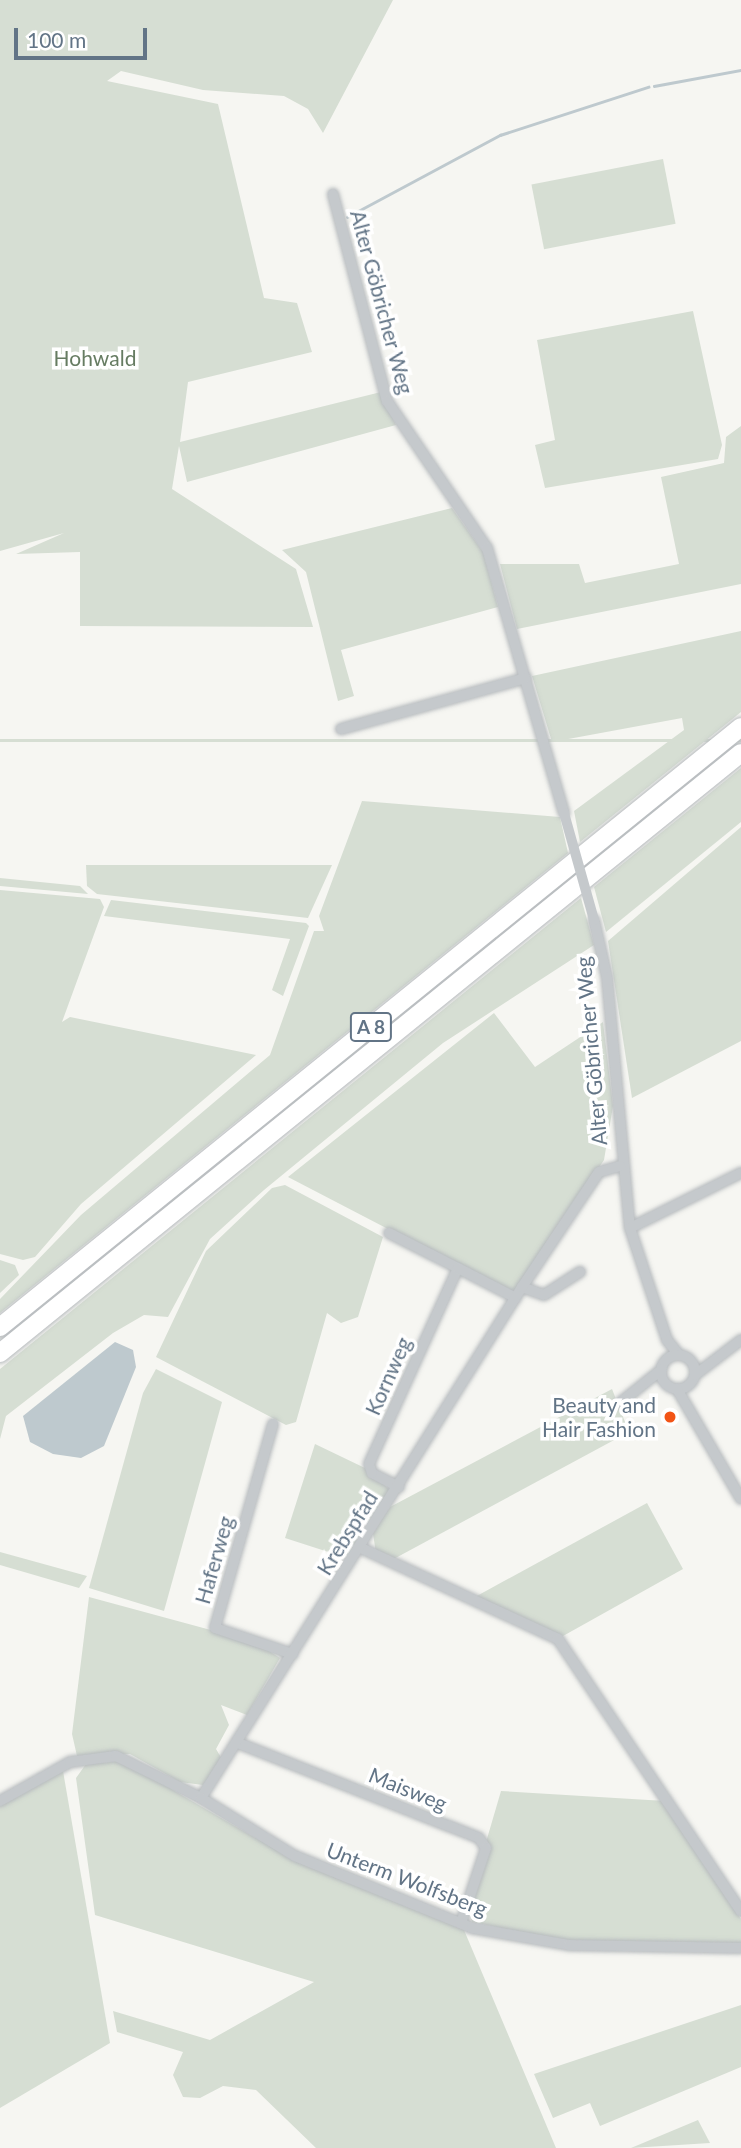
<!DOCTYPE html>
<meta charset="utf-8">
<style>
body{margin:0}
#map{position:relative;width:741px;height:2148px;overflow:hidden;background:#f6f6f2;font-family:Lato,sans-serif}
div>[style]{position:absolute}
.green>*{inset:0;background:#d6ded3;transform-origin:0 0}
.water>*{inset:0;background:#bec9ce}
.stream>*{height:2.5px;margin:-1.25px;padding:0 1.25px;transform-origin:1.25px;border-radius:1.25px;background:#bec9ce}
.roads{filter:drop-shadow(0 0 2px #b7bbbe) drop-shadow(0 0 2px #b7bbbe)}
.street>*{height:10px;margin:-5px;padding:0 5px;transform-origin:5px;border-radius:5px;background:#c5c9cc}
.street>.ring{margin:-5px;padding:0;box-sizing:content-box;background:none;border:10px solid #c5c9cc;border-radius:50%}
.highway>*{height:18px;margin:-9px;padding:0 9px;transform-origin:9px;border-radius:9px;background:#fff}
.street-bridge>*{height:10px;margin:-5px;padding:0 5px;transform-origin:5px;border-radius:5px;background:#c5c9cc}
.dots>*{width:19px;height:19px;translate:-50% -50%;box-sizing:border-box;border:4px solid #fff;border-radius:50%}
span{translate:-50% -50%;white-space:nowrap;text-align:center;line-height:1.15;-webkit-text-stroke:7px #fff;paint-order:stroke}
.shield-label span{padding:2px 5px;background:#fff;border:2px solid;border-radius:5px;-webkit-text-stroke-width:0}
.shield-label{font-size:19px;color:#627486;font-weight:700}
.street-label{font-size:21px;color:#627486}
.park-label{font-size:21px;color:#667c62}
.poi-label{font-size:21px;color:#627486}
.right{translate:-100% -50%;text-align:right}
.scale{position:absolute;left:14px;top:28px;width:133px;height:32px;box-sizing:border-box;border:4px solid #627486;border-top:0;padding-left:9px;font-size:21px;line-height:24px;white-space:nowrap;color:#627486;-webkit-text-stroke:5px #fff;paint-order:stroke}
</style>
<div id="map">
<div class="green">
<div style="clip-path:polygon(0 0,393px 0,323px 133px,308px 109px,284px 96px,203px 90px,121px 71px,107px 81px,218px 104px,264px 298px,297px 303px,312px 352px,188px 382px,180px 442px,381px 392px,396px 425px,187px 482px,179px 446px,172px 489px,296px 569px,313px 627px,80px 626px,80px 552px,16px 554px,64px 533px,0 551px)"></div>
<div style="left:663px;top:159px;width:66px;height:134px;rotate:79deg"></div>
<div style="clip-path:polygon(693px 311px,722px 445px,718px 459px,545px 488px,535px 445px,555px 440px,537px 340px)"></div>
<div style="clip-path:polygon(741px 426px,741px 584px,517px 629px,500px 564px,579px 564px,585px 583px,679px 564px,661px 477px,724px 463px,726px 437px)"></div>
<div style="clip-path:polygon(452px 508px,483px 552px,498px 607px,341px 650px,354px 696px,338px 701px,306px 572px,282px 550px)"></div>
<div style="clip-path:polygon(741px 631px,741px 712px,580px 842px,574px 811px,684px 730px,682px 718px,552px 742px,532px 676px)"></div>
<div style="left:741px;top:739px;width:3px;height:953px;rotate:90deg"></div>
<div style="clip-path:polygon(741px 768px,741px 822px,606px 932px,594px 887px)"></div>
<div style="clip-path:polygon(362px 801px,560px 817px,568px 853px,0 1313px,0 1299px,81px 1215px,270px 1055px,314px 931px,324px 931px,319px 916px)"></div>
<div style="clip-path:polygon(741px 827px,741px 1041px,632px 1098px,608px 941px)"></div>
<div style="clip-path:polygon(86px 865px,332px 865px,308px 918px,97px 894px,87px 886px)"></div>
<div style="clip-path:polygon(0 878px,80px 886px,88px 894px,0 886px)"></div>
<div style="clip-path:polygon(0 890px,100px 899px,104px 907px,62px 1022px,70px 1017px,256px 1055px,81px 1204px,35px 1257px,23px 1260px,0 1254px)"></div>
<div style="clip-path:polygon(581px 898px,594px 945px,443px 1043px,264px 1190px,210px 1239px,168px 1317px,144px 1315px,113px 1333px,6px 1416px,0 1439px,0 1369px)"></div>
<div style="clip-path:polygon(111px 900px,306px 923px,309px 926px,283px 996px,272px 990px,290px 939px,104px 916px)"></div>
<div style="clip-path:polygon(494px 1013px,535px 1067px,603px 1022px,613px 1106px,604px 1160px,513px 1294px,288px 1177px)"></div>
<div style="clip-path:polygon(285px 1185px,383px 1237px,358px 1317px,341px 1323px,327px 1313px,296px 1422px,286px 1425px,156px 1357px,206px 1251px,272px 1188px)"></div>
<div style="clip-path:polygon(0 1260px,15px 1265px,19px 1275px,0 1293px)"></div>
<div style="clip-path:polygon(156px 1369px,222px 1402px,164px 1611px,89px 1588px,143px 1393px)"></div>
<div style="clip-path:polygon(612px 1389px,629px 1432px,390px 1561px,376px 1554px,373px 1533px,390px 1507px)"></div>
<div style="clip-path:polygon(315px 1444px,367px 1469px,392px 1492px,371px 1524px,358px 1516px,349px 1532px,363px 1538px,350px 1559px,285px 1538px)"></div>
<div style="clip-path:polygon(647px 1503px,683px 1569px,563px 1636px,475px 1597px)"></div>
<div style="clip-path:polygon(0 1552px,87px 1576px,79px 1588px,0 1565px)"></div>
<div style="clip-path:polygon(89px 1597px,255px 1642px,280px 1658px,247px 1715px,221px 1705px,229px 1725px,216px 1749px,222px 1759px,203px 1785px,180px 1782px,130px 1754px,77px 1756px,72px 1734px)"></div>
<div style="clip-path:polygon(123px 1761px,297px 1862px,464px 1930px,556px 2148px,316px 2148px,256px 2090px,223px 2086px,200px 2098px,183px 2097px,173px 2075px,183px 2052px,117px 2032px,113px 2011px,210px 2040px,314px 1982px,95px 1915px,76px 1778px,86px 1764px)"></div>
<div style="clip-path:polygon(63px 1771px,110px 2043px,0 2108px,0 1804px)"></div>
<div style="clip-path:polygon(501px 1791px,665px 1801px,741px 1919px,741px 1944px,566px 1941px,472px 1922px,467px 1907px)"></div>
<div style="clip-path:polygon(741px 2005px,741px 2067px,600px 2126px,590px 2103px,553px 2118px,534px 2074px)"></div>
<div style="clip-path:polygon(698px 2120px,710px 2143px,631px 2148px)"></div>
</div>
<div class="water">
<div style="clip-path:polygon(115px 1342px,133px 1350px,136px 1367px,104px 1446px,81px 1458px,53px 1454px,30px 1442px,23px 1416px)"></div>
</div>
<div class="stream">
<div style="left:654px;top:86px;width:88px;rotate:-10.4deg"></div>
<div style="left:347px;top:217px;width:174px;rotate:-28.2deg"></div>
<div style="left:500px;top:135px;width:156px;rotate:-18deg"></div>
</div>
<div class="roads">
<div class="street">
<div style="left:333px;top:194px;width:214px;rotate:75.4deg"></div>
<div style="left:387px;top:401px;width:178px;rotate:55.8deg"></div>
<div style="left:487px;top:548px;width:276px;rotate:73.8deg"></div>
<div style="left:341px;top:729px;width:192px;rotate:-15.4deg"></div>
<div style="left:594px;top:920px;width:58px;rotate:77.2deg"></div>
<div style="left:607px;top:977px;width:252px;rotate:84.8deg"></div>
<div style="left:630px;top:1228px;width:118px;rotate:71.7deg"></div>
<div style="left:667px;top:1340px;width:19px;rotate:51deg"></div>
<div style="left:630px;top:1228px;width:124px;rotate:-26.4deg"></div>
<div style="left:389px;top:1233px;width:77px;rotate:26.9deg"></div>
<div style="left:522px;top:1287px;width:23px;rotate:20deg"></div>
<div style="left:544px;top:1295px;width:43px;rotate:-32.6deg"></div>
<div class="ring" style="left:661px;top:1355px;width:24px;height:24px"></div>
<div style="left:695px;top:1375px;width:58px;rotate:-37.3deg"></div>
<div style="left:677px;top:1389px;width:127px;rotate:59.8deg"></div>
<div style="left:620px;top:1403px;width:54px;rotate:-39deg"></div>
<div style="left:273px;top:1424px;width:212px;rotate:105.9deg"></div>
<div style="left:215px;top:1628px;width:82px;rotate:18.4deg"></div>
<div style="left:399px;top:1487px;width:30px;rotate:-153deg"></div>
<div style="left:372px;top:1473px;width:9px;rotate:-108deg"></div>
<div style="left:369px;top:1464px;width:215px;rotate:-65.6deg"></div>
<div style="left:458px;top:1268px;width:65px;rotate:27.3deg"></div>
<div style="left:361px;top:1548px;width:217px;rotate:24.8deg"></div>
<div style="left:558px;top:1639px;width:328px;rotate:56.1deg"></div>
<div style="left:238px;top:1743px;width:259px;rotate:21.5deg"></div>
<div style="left:479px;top:1838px;width:12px;rotate:55deg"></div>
<div style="left:486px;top:1848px;width:79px;rotate:108.4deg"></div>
<div style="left:201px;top:1798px;width:603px;rotate:-57.86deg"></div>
<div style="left:522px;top:1287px;width:138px;rotate:-56.2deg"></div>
<div style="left:599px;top:1172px;width:22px;rotate:-16deg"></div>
<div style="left:0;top:1801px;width:80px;rotate:-29.1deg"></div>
<div style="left:70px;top:1762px;width:46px;rotate:-7.4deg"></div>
<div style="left:116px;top:1756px;width:95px;rotate:26.3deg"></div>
<div style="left:201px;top:1798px;width:110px;rotate:31.7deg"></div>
<div style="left:295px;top:1856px;width:191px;rotate:22.1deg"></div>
<div style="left:472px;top:1928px;width:98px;rotate:9.9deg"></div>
<div style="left:569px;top:1945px;width:172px;rotate:1deg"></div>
</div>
<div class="highway">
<div style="left:0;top:1327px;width:953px;rotate:-39deg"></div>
<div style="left:0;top:1353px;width:953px;rotate:-39deg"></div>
</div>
</div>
<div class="street-bridge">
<div style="left:564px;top:813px;width:111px;rotate:74.3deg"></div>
</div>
<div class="dots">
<div style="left:670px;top:1417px;background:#f25416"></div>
</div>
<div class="shield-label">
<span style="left:371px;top:1027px">A 8</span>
</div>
<div class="street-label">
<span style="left:382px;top:302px;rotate:75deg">Alter Göbricher Weg</span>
<span style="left:591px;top:1051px;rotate:-95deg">Alter Göbricher Weg</span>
<span style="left:388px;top:1376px;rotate:-66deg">Kornweg</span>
<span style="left:347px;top:1533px;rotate:-58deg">Krebspfad</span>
<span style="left:214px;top:1560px;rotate:-74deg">Haferweg</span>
<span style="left:408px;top:1789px;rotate:22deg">Maisweg</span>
<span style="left:407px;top:1879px;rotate:21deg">Unterm Wolfsberg</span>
</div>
<div class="park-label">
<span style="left:95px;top:358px">Hohwald</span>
</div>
<div class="poi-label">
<span class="right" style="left:656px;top:1417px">Beauty and<br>Hair Fashion</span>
</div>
<div class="scale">100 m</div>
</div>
